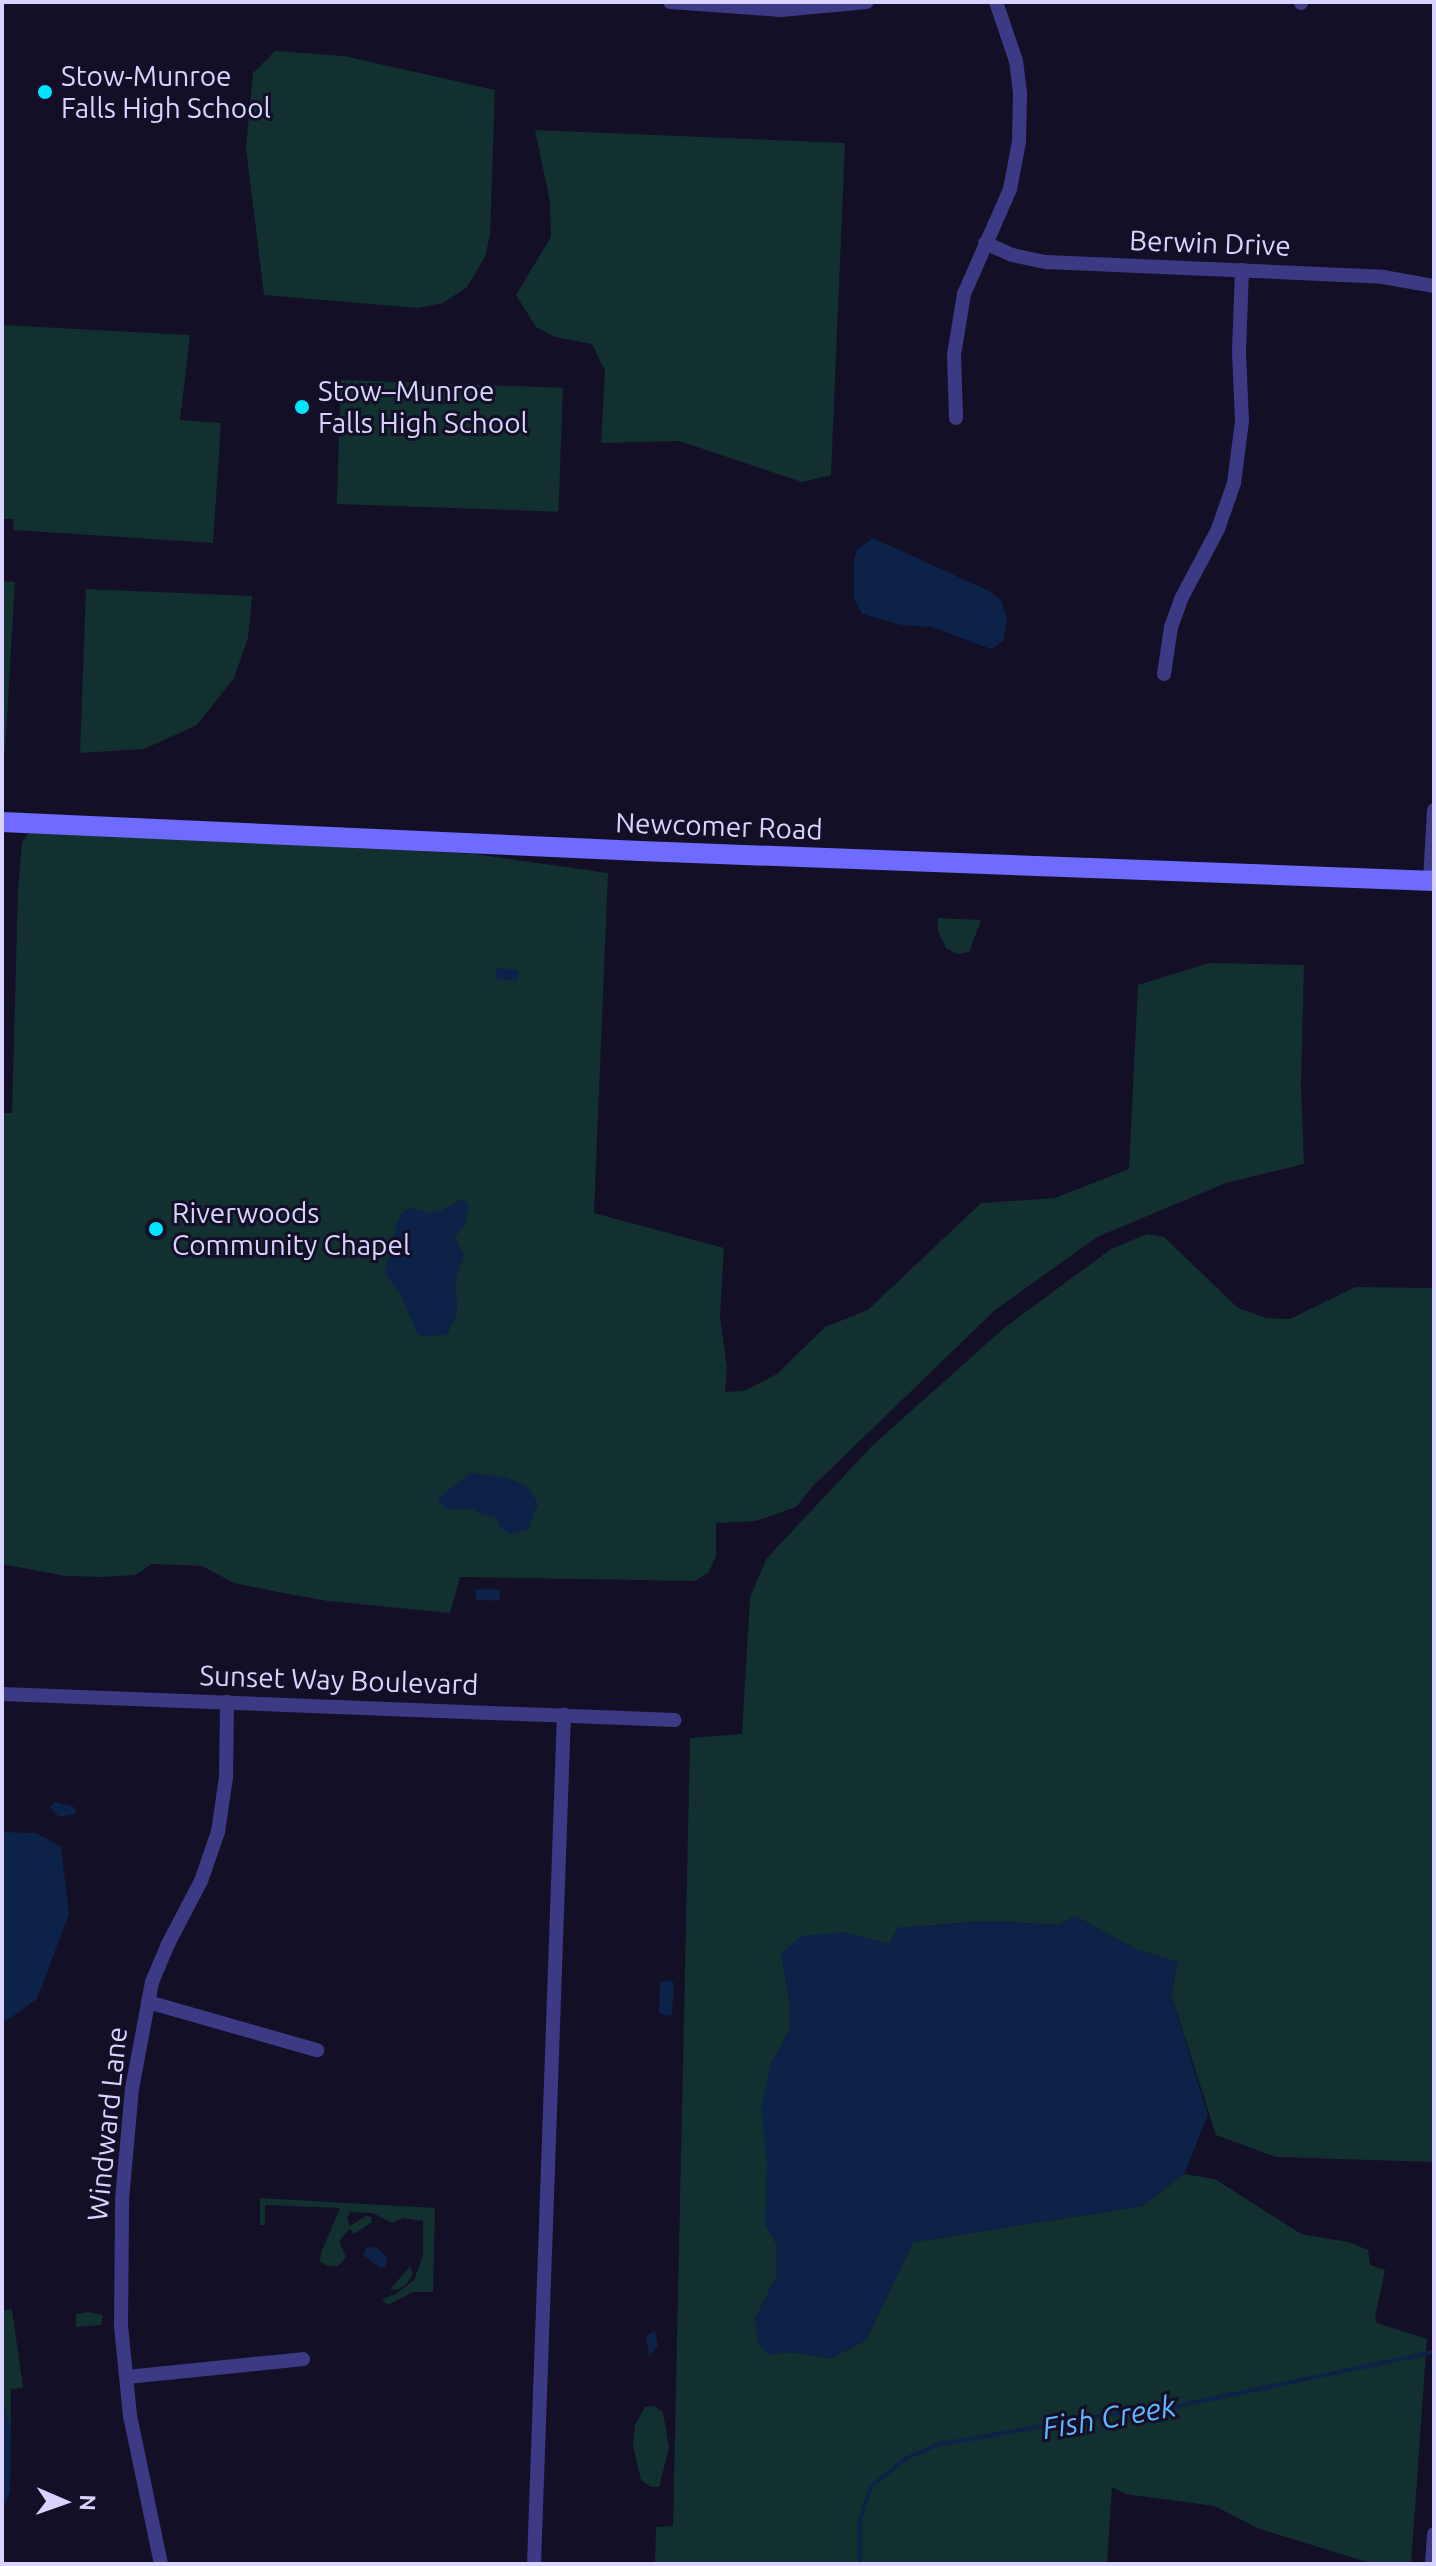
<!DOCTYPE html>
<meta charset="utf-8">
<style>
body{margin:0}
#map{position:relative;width:1436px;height:2566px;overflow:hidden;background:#130f26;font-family:Ubuntu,sans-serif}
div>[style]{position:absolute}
.green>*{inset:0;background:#12302f;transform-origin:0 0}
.water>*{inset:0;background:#0c2248;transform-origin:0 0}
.stream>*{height:4px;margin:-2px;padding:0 2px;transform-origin:2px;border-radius:2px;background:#0c2248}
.street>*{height:14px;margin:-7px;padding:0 7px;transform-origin:7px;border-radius:7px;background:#3d3a85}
.secondary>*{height:20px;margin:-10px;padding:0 10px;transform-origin:10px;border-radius:10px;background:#6f6bff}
.dots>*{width:22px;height:22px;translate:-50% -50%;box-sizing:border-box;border:4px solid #130f26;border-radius:50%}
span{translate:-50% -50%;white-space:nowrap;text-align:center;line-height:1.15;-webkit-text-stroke:6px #130f26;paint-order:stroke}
.poi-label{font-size:28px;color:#d9d4ff}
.left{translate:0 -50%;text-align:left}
.street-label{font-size:28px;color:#d9d4ff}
.water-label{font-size:30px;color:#62b6ff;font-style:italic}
.frame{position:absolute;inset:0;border:4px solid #d9d4ff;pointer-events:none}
.north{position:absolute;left:24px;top:2462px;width:80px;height:80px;-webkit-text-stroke:6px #130f26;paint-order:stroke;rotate:92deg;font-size:22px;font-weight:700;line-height:32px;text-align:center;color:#d9d4ff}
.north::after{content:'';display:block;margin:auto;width:28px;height:36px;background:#d9d4ff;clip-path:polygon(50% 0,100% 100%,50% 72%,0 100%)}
</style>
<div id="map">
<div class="green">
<div style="clip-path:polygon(275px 51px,344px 56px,495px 90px,490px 235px,485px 257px,467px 287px,443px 303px,417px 308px,264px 295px,246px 148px,253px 73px)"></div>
<div style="clip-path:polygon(535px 130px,845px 143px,831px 475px,802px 482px,679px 441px,601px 443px,605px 371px,592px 344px,555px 337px,536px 327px,516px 295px,551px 237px,550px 202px)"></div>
<div style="clip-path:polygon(2px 325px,190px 335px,180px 420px,221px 423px,213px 543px,13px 530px,14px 519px,2px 519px)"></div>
<div style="left:341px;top:380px;width:222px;height:124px;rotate:2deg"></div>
<div style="clip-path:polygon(2px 581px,15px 582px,5px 751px,2px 751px)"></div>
<div style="clip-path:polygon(86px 589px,252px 596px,248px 638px,234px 678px,197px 725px,144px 749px,80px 753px)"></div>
<div style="clip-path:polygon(30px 832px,474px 854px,608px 873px,594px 1213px,724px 1248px,720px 1316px,727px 1368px,725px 1392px,744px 1391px,777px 1374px,825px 1327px,868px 1310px,981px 1203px,1055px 1198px,1129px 1169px,1138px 985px,1209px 963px,1304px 965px,1301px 1086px,1304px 1164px,1226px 1183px,1097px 1237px,994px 1311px,812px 1487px,796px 1507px,756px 1521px,716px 1523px,716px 1556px,709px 1572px,695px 1581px,460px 1577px,450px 1613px,328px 1601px,278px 1592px,234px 1583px,202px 1566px,152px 1564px,135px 1575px,103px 1577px,65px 1576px,2px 1564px,2px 1113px,12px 1113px,18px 889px,22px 842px)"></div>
<div style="clip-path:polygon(938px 918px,981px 920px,969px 952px,957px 954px,946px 948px,938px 931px)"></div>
<div style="clip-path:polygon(1147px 1234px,1164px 1237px,1238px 1308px,1266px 1318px,1290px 1319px,1355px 1287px,1434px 1288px,1434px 2162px,1276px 2157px,1216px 2135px,1171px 1994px,1178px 1962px,1135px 1949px,1075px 1916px,1057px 1925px,986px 1921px,898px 1928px,889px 1944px,841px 1932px,781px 1953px,790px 2003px,790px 2029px,771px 2064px,765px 2224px,777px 2245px,776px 2277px,755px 2319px,768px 2355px,790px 2352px,831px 2358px,866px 2340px,913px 2242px,1142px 2206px,1184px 2174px,1215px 2179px,1301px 2234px,1348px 2242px,1368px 2250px,1370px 2265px,1385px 2270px,1375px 2317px,1377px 2323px,1427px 2339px,1411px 2564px,1373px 2564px,1257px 2528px,1215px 2506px,1125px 2494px,1112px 2487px,1107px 2564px,655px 2564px,656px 2527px,673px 2526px,690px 1738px,742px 1734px,750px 1597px,767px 1558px,872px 1446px,1004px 1328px,1111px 1249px)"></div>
<div style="clip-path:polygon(260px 2198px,435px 2208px,433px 2292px,413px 2292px,388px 2305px,382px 2299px,396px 2294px,414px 2280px,423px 2256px,423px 2221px,403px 2218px,392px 2223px,373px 2213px,350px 2212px,347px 2218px,350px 2226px,366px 2216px,371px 2217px,372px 2222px,354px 2234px,350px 2229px,344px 2235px,339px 2241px,346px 2257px,338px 2266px,328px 2266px,320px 2262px,321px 2253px,340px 2208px,265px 2205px,265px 2225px,260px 2225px)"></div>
<div style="clip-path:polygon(410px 2267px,413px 2274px,406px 2285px,396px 2290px,390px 2289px)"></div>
<div style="clip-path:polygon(12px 2309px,23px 2388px,11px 2389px,10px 2487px,2px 2514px,2px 2311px)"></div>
<div style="clip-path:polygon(89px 2312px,103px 2315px,101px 2325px,76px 2327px,76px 2314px)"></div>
<div style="clip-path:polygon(654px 2406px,663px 2412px,669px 2448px,659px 2487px,651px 2487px,641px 2480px,633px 2446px,635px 2425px,645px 2407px)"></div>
</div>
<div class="water">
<div style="clip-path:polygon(873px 538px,987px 590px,1001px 600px,1007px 618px,1003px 641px,991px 649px,932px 627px,902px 625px,862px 614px,854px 598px,854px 560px,857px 549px)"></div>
<div style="left:496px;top:968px;width:23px;height:11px;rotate:5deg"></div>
<div style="clip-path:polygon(460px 1200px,467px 1202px,468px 1206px,466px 1223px,455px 1237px,464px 1255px,456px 1278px,457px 1314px,447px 1335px,422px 1336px,417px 1334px,402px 1297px,385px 1273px,397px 1222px,403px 1211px,412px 1208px,429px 1213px,441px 1211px)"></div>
<div style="clip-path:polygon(470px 1473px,506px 1477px,528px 1487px,538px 1504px,528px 1530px,510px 1534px,500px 1527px,496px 1517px,484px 1516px,473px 1509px,445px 1509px,437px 1499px)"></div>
<div style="left:476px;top:1589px;width:24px;height:11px;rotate:2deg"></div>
<div style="clip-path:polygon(55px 1802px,74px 1807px,76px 1814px,59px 1817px,50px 1807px)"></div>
<div style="clip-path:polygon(2px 1832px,36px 1833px,61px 1847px,69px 1914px,37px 1999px,2px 2024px)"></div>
<div style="clip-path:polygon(1075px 1916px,1135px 1949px,1178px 1962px,1171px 1994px,1208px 2115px,1184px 2174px,1142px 2206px,913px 2242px,866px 2340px,831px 2358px,790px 2352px,768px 2355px,758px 2343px,755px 2319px,776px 2277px,777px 2245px,765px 2224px,767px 2166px,761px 2107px,771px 2064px,790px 2029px,790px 2003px,781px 1953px,802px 1936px,841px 1932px,889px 1944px,898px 1928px,986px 1921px,1057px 1925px)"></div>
<div style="clip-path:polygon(668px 1980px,674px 1983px,672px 2014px,667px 2016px,659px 2013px,660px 1982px)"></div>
<div style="clip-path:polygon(376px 2247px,387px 2257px,386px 2267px,380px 2268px,363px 2255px,366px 2248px)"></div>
<div style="clip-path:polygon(655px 2331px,658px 2346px,649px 2357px,646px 2336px)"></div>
<div style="clip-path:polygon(2px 2396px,11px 2432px,10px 2492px,2px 2511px)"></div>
</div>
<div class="stream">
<div style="left:860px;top:2564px;width:45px;rotate:-90deg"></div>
<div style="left:860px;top:2519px;width:34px;rotate:-71deg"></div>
<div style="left:871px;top:2487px;width:44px;rotate:-39.5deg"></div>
<div style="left:905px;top:2459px;width:34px;rotate:-24deg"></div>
<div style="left:936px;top:2445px;width:166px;rotate:-10.1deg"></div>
<div style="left:1099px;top:2416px;width:75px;rotate:-6.9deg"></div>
<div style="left:1173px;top:2407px;width:267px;rotate:-11.9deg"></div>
</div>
<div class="street">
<div style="left:670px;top:2px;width:111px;rotate:4.1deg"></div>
<div style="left:781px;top:10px;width:86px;rotate:-5.3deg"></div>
<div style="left:1301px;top:2px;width:1px;rotate:90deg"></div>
<div style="left:985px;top:243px;width:30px;rotate:24deg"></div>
<div style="left:1012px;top:255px;width:35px;rotate:12deg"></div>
<div style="left:1046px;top:262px;width:337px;rotate:2.5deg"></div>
<div style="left:1383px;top:277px;width:52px;rotate:10deg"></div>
<div style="left:956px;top:418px;width:63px;rotate:-91.8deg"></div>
<div style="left:954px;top:355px;width:62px;rotate:-80.7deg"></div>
<div style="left:964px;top:294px;width:115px;rotate:-66.3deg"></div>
<div style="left:1010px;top:189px;width:48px;rotate:-79.2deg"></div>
<div style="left:1019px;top:142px;width:49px;rotate:-88.8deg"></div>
<div style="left:1020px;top:93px;width:32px;rotate:-97deg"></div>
<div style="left:1016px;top:61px;width:62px;rotate:-108.7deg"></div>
<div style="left:1164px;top:674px;width:48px;rotate:-81.5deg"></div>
<div style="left:1171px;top:627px;width:30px;rotate:-70deg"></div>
<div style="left:1181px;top:599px;width:79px;rotate:-62.1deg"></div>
<div style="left:1218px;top:529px;width:49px;rotate:-70.8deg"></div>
<div style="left:1234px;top:483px;width:63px;rotate:-82.6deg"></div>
<div style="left:1242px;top:421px;width:70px;rotate:-92.5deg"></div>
<div style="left:1239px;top:351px;width:81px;rotate:-87.9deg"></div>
<div style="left:1430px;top:880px;width:70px;rotate:-86.7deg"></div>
<div style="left:2px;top:1694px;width:673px;rotate:2.22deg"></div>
<div style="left:148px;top:2002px;width:176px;rotate:15.9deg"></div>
<div style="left:127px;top:2377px;width:177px;rotate:-5.8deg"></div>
<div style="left:161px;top:2564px;width:151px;rotate:-101.8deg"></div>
<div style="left:130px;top:2416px;width:90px;rotate:-95.7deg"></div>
<div style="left:121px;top:2326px;width:126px;rotate:-89.5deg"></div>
<div style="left:122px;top:2200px;width:111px;rotate:-84.9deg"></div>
<div style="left:132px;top:2089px;width:109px;rotate:-79.4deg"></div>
<div style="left:152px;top:1982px;width:39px;rotate:-67deg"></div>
<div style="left:167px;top:1946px;width:73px;rotate:-62.4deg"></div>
<div style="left:201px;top:1881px;width:52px;rotate:-70.9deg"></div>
<div style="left:218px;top:1832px;width:56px;rotate:-81.7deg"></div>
<div style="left:226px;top:1777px;width:75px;rotate:-89.2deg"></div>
<div style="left:534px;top:2564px;width:850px;rotate:-87.98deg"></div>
<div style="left:1432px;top:2564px;width:30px;rotate:-86deg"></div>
</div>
<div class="secondary">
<div style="left:2px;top:822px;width:639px;rotate:2.6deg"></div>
<div style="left:640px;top:851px;width:795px;rotate:2.16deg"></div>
</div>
<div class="dots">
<div style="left:45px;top:92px;background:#00e5ff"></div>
<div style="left:302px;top:407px;background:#00e5ff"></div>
<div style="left:156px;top:1229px;background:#00e5ff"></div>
</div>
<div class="poi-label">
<span class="left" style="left:61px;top:92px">Stow-Munroe<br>Falls High School</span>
<span class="left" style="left:318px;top:407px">Stow–Munroe<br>Falls High School</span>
<span class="left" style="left:172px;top:1229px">Riverwoods<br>Community Chapel</span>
</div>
<div class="street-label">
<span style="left:1210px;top:243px;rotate:2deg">Berwin Drive</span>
<span style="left:719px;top:826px;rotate:2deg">Newcomer Road</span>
<span style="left:339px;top:1680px;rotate:2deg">Sunset Way Boulevard</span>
<span style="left:107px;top:2124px;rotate:-84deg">Windward Lane</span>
</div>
<div class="water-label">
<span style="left:1109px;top:2417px;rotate:-10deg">Fish Creek</span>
</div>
<div class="frame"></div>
<div class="north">N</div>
</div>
